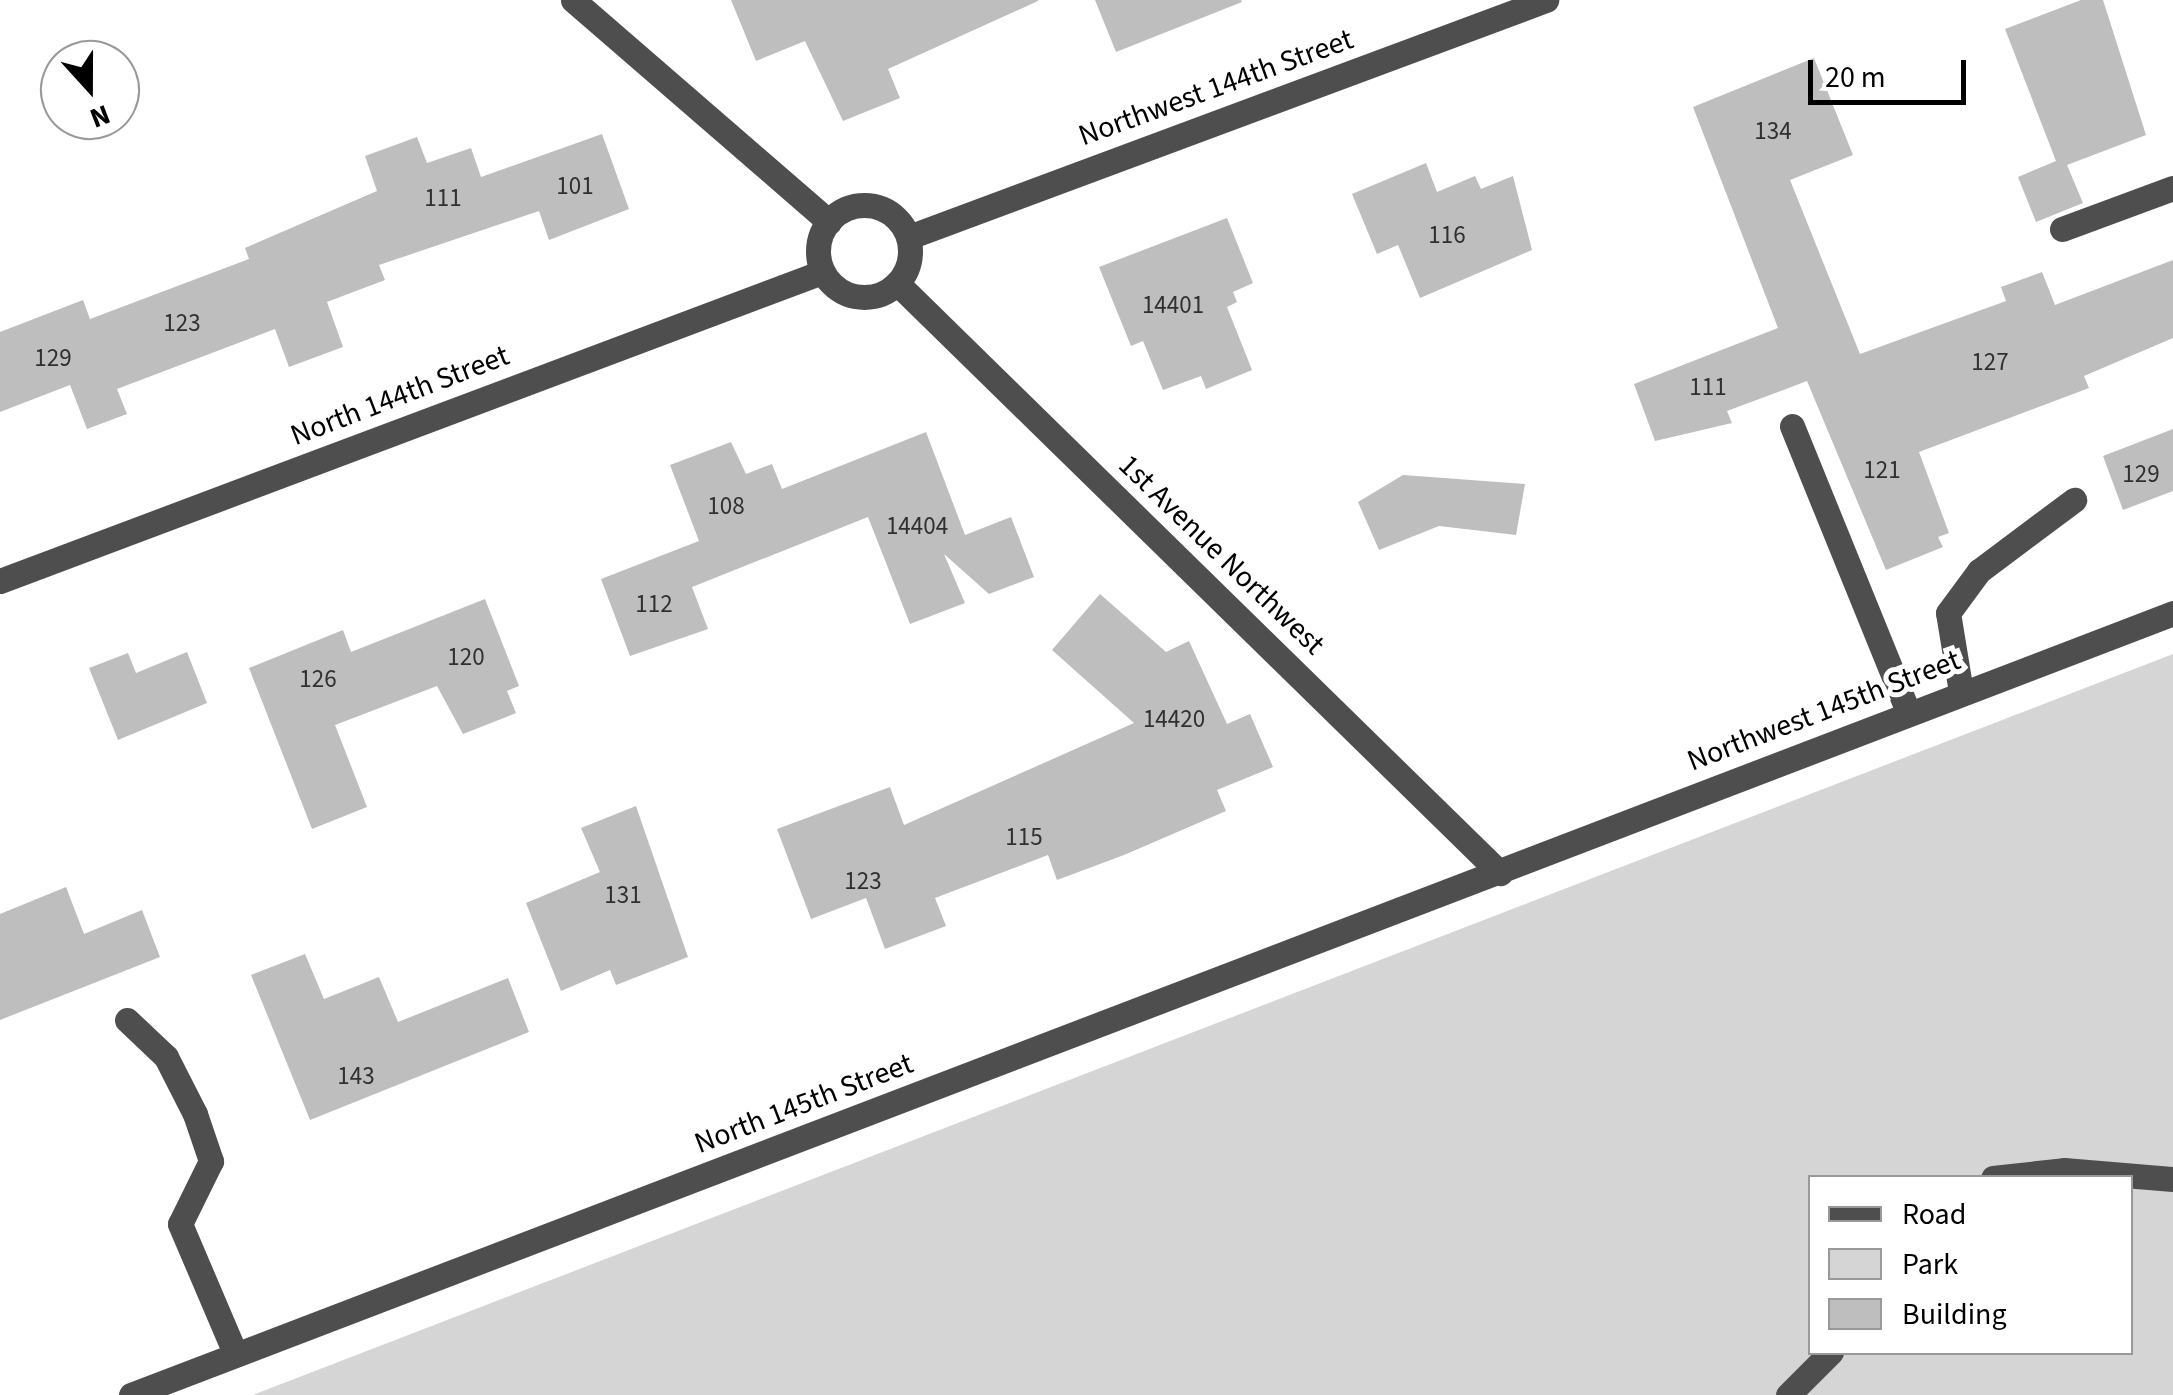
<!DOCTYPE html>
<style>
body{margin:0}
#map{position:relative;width:2173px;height:1395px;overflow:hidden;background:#fff;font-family:"Source Sans 3",sans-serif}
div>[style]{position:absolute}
.green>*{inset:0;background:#d5d5d5}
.building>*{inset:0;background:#bebebe}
.minor>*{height:25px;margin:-12.5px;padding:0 12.5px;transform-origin:12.5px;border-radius:12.5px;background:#4e4e4e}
.minor>.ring{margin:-12.5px;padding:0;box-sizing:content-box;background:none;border:25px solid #4e4e4e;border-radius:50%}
span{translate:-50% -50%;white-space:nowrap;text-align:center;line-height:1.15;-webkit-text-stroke:10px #fff;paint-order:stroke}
.number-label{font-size:25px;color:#303030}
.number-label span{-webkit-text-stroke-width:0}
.street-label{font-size:30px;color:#000}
.legend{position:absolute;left:1808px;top:1175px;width:325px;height:180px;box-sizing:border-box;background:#fff;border:2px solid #999;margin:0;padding:12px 18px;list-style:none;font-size:30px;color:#000}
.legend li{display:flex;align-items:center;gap:20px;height:50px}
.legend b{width:50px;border:2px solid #999}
.north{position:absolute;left:40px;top:40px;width:100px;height:100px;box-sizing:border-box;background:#fff;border:2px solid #999;border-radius:50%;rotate:159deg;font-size:28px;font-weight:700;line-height:40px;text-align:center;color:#000}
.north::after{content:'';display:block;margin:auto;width:35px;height:45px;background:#000;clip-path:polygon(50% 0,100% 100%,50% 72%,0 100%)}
.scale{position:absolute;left:1808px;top:60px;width:158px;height:45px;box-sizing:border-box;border:5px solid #000;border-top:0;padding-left:12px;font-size:30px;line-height:35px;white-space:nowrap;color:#000;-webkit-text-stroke:8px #fff;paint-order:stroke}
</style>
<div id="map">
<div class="green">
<div style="clip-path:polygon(evenodd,2173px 654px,2173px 1395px,253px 1395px,2173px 654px,1810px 1178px,2130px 1178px,2130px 1352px,1810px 1352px,1810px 1178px)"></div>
</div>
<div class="building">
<div style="clip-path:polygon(731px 0,1038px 0,1038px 1px,888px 69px,900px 98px,843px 121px,805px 41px,756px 61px)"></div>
<div style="clip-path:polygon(1095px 0,1241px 0,1242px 2px,1116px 52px)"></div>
<div style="clip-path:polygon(2081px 0,2103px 0,2146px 135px,2067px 165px,2083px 203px,2036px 222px,2018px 177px,2056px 161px,2005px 29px)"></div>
<div style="clip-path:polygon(1814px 58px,1853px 155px,1790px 180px,1860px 354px,2006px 301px,2001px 287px,2042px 272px,2055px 305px,2173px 260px,2173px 338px,2084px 376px,2089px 388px,1919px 452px,1949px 533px,1938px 537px,1943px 547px,1886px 570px,1807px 381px,1727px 411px,1732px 423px,1655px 441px,1634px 384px,1778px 328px,1693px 107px)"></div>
<div style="clip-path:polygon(602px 134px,629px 209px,549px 240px,539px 211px,379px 265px,385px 280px,327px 302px,343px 347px,289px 367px,275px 329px,117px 389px,127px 414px,87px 429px,70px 385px,0 412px,0 332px,83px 300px,90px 319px,249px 259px,245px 248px,377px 191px,365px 156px,417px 137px,427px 163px,471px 148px,481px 177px)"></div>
<div style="clip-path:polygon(1426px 163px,1437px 192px,1475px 176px,1481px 189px,1513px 176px,1532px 250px,1420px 298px,1398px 245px,1377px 254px,1352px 194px)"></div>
<div style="clip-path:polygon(1227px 218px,1253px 283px,1233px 292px,1237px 302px,1227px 307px,1252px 370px,1206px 389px,1201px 376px,1163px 390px,1143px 341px,1131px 346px,1099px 267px)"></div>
<div style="clip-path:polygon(2173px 429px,2173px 491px,2123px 510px,2103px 456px)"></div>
<div style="clip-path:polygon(926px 432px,965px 535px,1011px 517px,1034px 577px,989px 594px,944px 554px,965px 603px,910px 624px,868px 517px,692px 587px,708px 629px,630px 656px,601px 579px,699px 541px,670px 465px,731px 442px,746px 474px,772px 464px,782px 489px)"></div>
<div style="clip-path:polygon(1403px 475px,1525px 484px,1516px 535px,1439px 526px,1379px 550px,1358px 502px)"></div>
<div style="clip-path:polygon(1100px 594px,1166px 652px,1189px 641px,1227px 724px,1250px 714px,1273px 767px,1217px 790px,1226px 811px,1124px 855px,1057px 880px,1048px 855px,935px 898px,946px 926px,885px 949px,866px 898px,811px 919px,777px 829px,890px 787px,904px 825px,1134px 723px,1052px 650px)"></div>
<div style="clip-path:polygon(485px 599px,519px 686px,507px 691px,516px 713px,463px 734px,437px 686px,335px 725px,367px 807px,312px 829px,249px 668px,343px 630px,351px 652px)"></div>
<div style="clip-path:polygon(187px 652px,207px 703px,118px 740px,89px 668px,128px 653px,136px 673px)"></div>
<div style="clip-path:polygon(636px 806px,688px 957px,616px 985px,610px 970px,561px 991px,526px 903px,600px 872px,581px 828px)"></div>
<div style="clip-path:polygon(66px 887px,84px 934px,142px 910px,160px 957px,0 1020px,0 914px)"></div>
<div style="clip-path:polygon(305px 954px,324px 999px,379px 977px,398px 1022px,508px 978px,529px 1032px,310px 1120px,251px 975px)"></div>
</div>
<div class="minor">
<div style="left:573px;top:0;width:339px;rotate:40.9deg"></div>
<div class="ring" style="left:818px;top:205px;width:67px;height:67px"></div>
<div style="left:2062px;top:229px;width:118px;rotate:-20.3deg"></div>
<div style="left:909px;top:237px;width:680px;rotate:-20.41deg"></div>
<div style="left:897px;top:283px;width:844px;rotate:44.38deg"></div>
<div style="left:1792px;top:426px;width:309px;rotate:67.9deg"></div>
<div style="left:0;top:581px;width:878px;rotate:-20.6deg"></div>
<div style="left:1961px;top:692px;width:80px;rotate:-99.3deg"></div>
<div style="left:1948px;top:613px;width:52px;rotate:-53.6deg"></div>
<div style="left:1979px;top:571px;width:119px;rotate:-36.8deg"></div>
<div style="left:127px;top:1020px;width:54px;rotate:43.5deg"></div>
<div style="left:166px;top:1057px;width:64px;rotate:63deg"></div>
<div style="left:195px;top:1114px;width:50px;rotate:71.2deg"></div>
<div style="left:211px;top:1161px;width:70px;rotate:116.2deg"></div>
<div style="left:180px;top:1224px;width:142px;rotate:66.9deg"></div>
<div style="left:1993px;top:1178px;width:71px;rotate:-6.4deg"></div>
<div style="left:2064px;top:1170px;width:109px;rotate:4.7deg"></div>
<div style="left:131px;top:1395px;width:2187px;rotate:-20.95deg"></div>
<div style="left:1788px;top:1395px;width:61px;rotate:-45deg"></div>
</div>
<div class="number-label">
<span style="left:1773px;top:131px">134</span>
<span style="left:575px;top:186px">101</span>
<span style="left:443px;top:198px">111</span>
<span style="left:1447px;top:235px">116</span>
<span style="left:1173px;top:305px">14401</span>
<span style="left:182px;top:323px">123</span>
<span style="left:53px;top:358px">129</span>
<span style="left:1990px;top:362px">127</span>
<span style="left:1708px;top:387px">111</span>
<span style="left:1882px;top:470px">121</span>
<span style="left:2141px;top:474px">129</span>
<span style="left:726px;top:506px">108</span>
<span style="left:917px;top:526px">14404</span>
<span style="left:654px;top:604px">112</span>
<span style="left:466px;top:657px">120</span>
<span style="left:318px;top:679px">126</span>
<span style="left:1174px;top:719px">14420</span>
<span style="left:1024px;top:837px">115</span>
<span style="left:863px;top:881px">123</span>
<span style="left:623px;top:895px">131</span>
<span style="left:356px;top:1076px">143</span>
</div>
<div class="street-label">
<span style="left:1216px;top:88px;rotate:-20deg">Northwest 144th Street</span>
<span style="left:400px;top:396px;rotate:-21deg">North 144th Street</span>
<span style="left:1221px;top:555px;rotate:44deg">1st Avenue Northwest</span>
<span style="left:1824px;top:711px;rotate:-21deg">Northwest 145th Street</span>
<span style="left:804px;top:1104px;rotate:-21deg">North 145th Street</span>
</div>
<ul class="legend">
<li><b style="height:12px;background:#4e4e4e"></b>Road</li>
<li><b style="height:28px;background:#d5d5d5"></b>Park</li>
<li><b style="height:28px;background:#bebebe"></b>Building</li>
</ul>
<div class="north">N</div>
<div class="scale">20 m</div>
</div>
